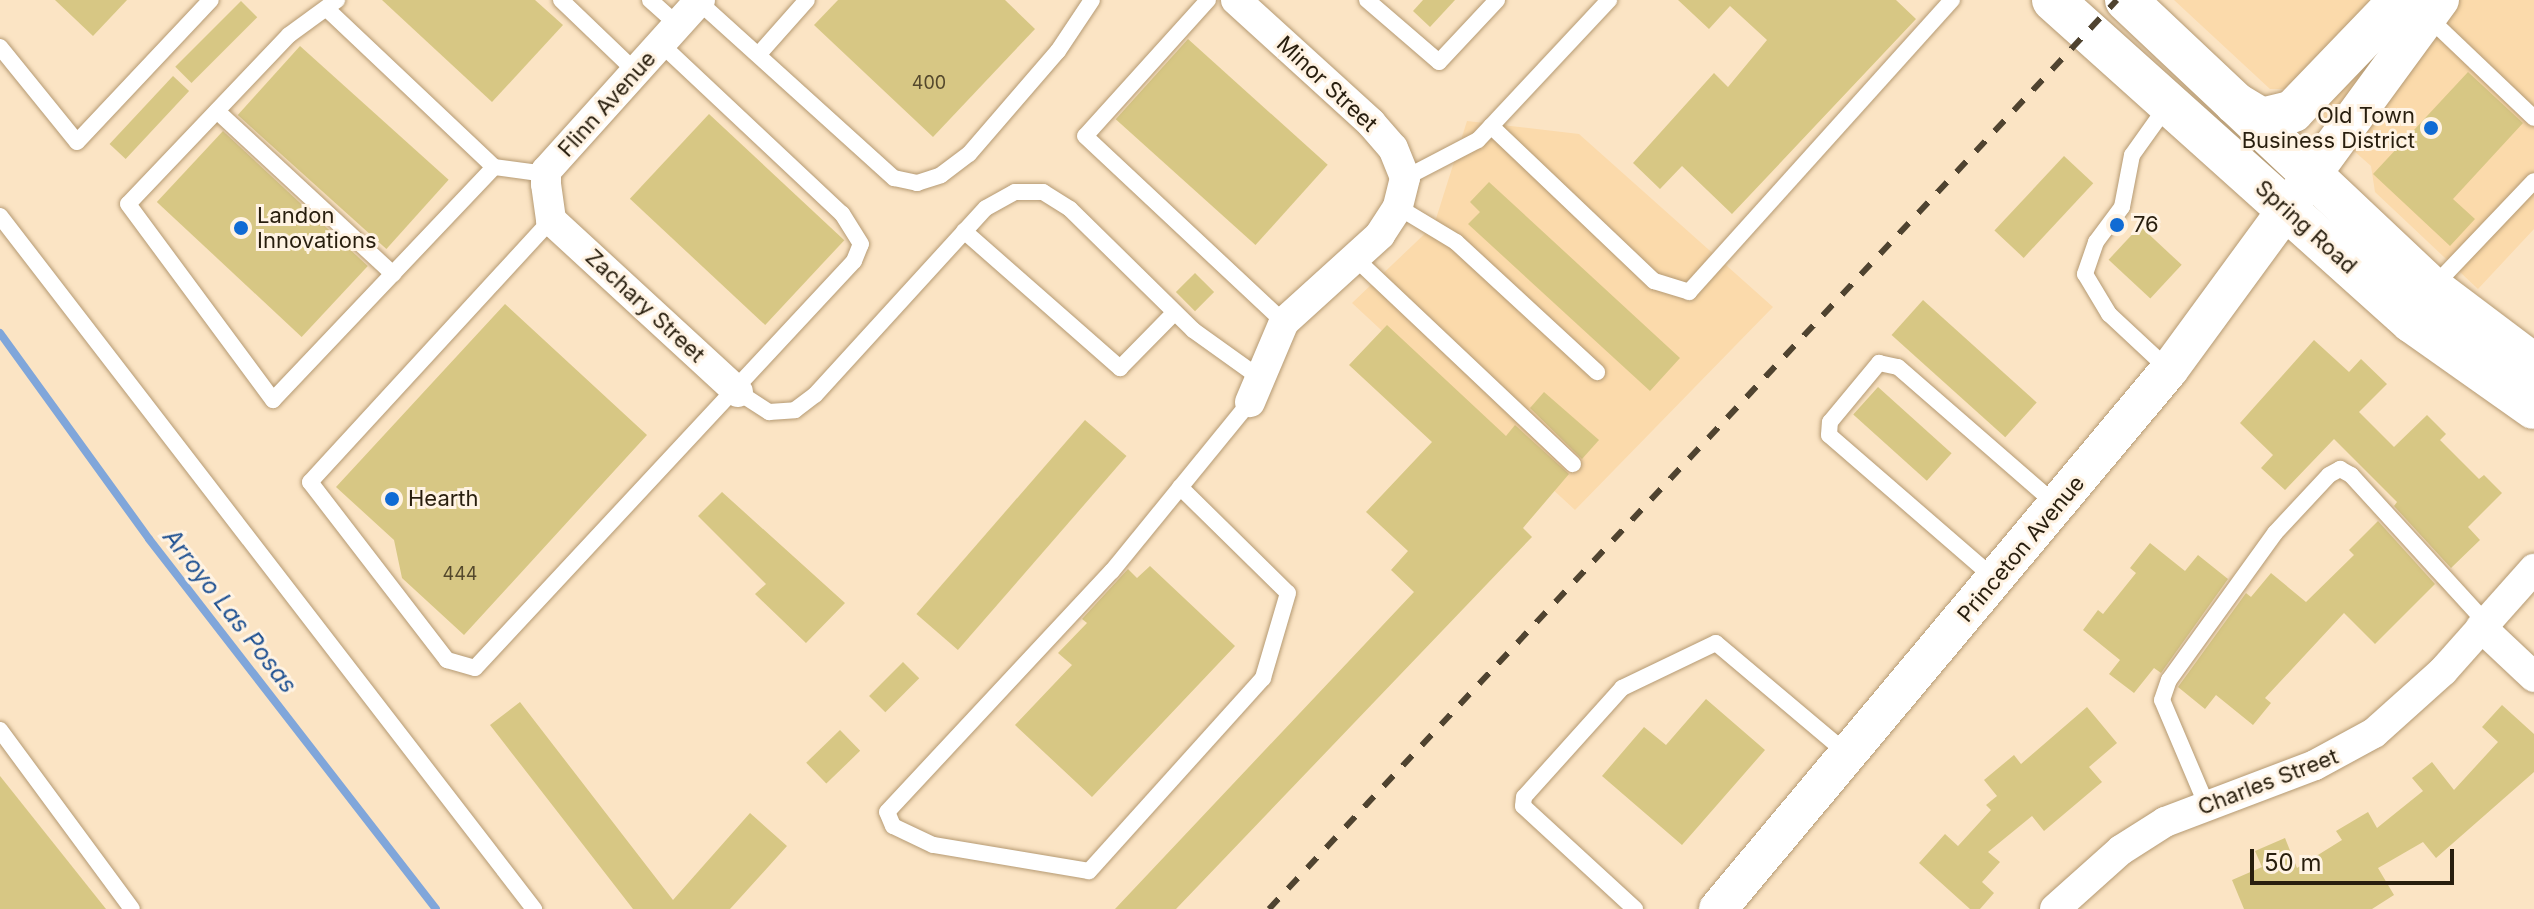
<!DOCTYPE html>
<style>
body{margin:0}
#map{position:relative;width:2534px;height:909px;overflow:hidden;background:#fbe4c4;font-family:Inter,sans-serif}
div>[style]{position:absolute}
.built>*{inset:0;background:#fbdaab}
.stream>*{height:8px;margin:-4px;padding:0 4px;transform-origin:4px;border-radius:4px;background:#80a6da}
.building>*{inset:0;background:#d7c784;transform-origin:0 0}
.roads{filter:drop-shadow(0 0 2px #b59a73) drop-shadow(0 0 2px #b59a73)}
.service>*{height:16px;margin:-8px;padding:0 8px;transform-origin:8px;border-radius:8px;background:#fff}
.minor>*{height:30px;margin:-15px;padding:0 15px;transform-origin:15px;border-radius:15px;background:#fff}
.tertiary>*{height:38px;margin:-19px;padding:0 19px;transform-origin:19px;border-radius:19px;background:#fff}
.secondary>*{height:42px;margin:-21px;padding:0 21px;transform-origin:21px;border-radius:21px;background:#fff}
.rail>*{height:6px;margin-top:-3px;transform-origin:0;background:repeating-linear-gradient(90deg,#4f4330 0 14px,transparent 0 28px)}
.dots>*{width:22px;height:22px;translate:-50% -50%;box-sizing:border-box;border:4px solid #fff3e3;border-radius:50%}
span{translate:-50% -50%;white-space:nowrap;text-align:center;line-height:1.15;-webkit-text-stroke:6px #fff3e3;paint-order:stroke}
.number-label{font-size:18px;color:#54482c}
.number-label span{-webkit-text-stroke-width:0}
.street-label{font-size:22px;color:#281e0e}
.poi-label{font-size:22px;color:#281e0e}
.right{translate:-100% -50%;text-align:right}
.left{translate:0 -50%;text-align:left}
.water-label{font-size:24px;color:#225393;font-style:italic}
.scale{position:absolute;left:2250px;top:849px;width:204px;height:36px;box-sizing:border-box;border:4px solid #281e0e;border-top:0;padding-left:10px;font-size:24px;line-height:28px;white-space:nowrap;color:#281e0e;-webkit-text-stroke:6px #fff3e3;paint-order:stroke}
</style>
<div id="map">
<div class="built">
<div style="clip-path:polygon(2174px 0,2534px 0,2534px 229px,2478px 289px,2375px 192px,2371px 166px,2284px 89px,2270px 89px)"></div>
<div style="clip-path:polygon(1467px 121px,1579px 134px,1773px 307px,1575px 510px,1352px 303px,1434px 225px)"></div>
</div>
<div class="stream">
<div style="left:0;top:333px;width:254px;rotate:54.1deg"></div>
<div style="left:149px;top:539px;width:468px;rotate:52.2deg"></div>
</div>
<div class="building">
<div style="clip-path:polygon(55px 0,127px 0,93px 36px)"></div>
<div style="clip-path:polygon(382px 0,535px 0,563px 25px,492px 102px)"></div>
<div style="clip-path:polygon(838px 0,1005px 0,1035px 29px,933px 137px,814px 25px)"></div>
<div style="clip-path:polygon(1423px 0,1455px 0,1430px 27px,1413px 11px)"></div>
<div style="clip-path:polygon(1678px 0,1896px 0,1916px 19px,1732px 214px,1682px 166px,1660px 189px,1633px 163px,1714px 73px,1728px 87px,1767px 40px,1730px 6px,1709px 29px)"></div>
<div style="left:241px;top:1px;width:23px;height:93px;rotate:45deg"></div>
<div style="left:1188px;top:39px;width:188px;height:108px;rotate:42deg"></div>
<div style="left:300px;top:46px;width:200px;height:93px;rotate:42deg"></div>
<div style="clip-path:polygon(2468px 72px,2523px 123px,2453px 199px,2475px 219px,2450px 246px,2373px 174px)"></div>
<div style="left:173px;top:76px;width:22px;height:93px;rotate:43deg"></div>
<div style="left:709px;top:114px;width:185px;height:116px;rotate:43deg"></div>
<div style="left:223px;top:131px;width:198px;height:97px;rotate:43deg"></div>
<div style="left:2064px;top:156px;width:40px;height:102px;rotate:43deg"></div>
<div style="clip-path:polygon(1489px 182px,1680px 358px,1650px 391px,1468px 224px,1480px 212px,1470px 202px)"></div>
<div style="left:2140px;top:226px;width:57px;height:46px;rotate:43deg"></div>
<div style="left:1195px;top:273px;width:27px;height:27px;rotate:45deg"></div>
<div style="left:1923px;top:300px;width:153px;height:47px;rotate:42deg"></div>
<div style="clip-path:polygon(505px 304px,647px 435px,464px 635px,402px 578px,394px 540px,336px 487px)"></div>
<div style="clip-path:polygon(1387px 325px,1506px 436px,1515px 425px,1569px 474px,1523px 528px,1532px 537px,1176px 909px,1115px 909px,1414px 592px,1391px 570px,1408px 551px,1366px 512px,1432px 442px,1349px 365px)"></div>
<div style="clip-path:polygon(2314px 340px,2349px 372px,2361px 359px,2387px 384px,2359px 412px,2394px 447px,2427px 415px,2446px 434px,2440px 440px,2479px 479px,2484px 475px,2502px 493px,2468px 527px,2480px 540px,2451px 568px,2394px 506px,2397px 502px,2334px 439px,2285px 490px,2261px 468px,2273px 455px,2240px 423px)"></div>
<div style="left:1878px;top:387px;width:99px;height:37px;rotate:42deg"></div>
<div style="clip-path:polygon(1544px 392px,1599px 440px,1582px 459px,1530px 408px)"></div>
<div style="left:1085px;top:420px;width:55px;height:257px;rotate:41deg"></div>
<div style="clip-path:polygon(722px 492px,845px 603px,806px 643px,755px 594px,766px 584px,698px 516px)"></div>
<div style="clip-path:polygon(2378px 521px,2435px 584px,2375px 644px,2344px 613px,2265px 698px,2271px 703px,2253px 725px,2216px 695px,2205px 709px,2178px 687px,2246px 593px,2251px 597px,2271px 573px,2306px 602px,2354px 555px,2349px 550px)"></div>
<div style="clip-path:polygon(2150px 543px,2185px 571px,2198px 555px,2228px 579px,2161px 673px,2154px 668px,2134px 693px,2109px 674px,2120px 660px,2083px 630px,2098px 610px,2103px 614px,2136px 573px,2130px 568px)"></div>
<div style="clip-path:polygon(1150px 566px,1235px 646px,1092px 797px,1015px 725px,1072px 665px,1058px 653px,1087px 623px,1082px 619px,1128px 569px,1137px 578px)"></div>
<div style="left:903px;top:662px;width:23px;height:48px;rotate:45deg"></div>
<div style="clip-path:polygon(1706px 699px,1765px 750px,1682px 845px,1602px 776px,1644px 727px,1666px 745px)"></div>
<div style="clip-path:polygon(520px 702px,673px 900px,750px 813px,787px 846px,730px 909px,633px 909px,490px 725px)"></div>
<div style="clip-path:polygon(2502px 705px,2534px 734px,2534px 772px,2436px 858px,2423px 842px,2378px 868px,2394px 895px,2372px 909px,2244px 909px,2232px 880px,2262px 867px,2255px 851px,2285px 838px,2297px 868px,2342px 840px,2336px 831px,2368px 812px,2377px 828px,2423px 791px,2412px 778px,2432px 762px,2454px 790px,2498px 742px,2482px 727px)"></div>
<div style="clip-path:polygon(2087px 707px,2117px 743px,2089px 767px,2102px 782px,2044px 831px,2032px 816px,1988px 852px,2000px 862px,1982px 882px,1994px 893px,1980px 909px,1970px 909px,1919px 863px,1945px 834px,1958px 846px,1991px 810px,1986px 805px,1997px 796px,1984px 780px,2014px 755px,2021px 764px)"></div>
<div style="left:840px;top:730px;width:29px;height:47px;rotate:46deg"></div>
<div style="clip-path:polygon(0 776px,106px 909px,0 909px)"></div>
</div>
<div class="roads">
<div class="service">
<div style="left:337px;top:0;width:59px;rotate:143.9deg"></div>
<div style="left:289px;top:35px;width:233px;rotate:133.6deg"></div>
<div style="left:128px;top:204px;width:244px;rotate:53.5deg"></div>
<div style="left:273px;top:400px;width:321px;rotate:-46.5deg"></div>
<div style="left:561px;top:0;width:104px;rotate:43.8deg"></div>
<div style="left:650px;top:0;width:38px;rotate:42deg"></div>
<div style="left:1208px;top:0;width:183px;rotate:132.1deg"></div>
<div style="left:1085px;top:136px;width:272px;rotate:43.1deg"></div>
<div style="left:1367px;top:0;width:95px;rotate:40.7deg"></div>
<div style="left:1439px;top:62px;width:85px;rotate:-46.9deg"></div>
<div style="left:699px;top:2px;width:263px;rotate:42.1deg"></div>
<div style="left:894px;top:178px;width:24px;rotate:12deg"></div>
<div style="left:917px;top:183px;width:25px;rotate:-18deg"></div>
<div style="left:941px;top:175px;width:35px;rotate:-37deg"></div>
<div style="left:969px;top:154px;width:136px;rotate:-49.2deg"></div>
<div style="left:1058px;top:51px;width:61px;rotate:-56.3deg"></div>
<div style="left:328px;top:10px;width:228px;rotate:43.4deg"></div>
<div style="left:494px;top:167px;width:52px;rotate:7.7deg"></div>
<div style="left:2428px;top:17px;width:146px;rotate:43.6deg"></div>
<div style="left:0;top:47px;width:122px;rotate:51deg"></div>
<div style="left:77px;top:142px;width:195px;rotate:-46.7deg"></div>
<div style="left:759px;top:54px;width:72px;rotate:-48.4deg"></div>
<div style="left:2167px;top:106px;width:60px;rotate:125.5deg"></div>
<div style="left:2132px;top:155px;width:53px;rotate:100.9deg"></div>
<div style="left:2122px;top:207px;width:44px;rotate:126.6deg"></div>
<div style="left:2096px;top:242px;width:34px;rotate:109deg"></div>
<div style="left:2085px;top:274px;width:47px;rotate:59deg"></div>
<div style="left:2109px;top:314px;width:82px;rotate:43deg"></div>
<div style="left:217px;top:111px;width:240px;rotate:42.8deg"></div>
<div style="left:1491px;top:126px;width:225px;rotate:43.6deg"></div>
<div style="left:1654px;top:281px;width:37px;rotate:17deg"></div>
<div style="left:1689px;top:292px;width:393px;rotate:-48deg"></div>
<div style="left:1405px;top:178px;width:82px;rotate:-27.5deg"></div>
<div style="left:1478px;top:140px;width:192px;rotate:-46.9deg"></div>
<div style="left:1398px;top:207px;width:68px;rotate:31.1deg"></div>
<div style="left:1456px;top:242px;width:192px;rotate:42.7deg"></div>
<div style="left:0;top:216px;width:875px;rotate:52.38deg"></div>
<div style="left:551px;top:220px;width:356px;rotate:132.6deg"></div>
<div style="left:310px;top:482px;width:225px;rotate:52.4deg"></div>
<div style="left:447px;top:660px;width:29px;rotate:16deg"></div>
<div style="left:475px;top:668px;width:556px;rotate:-47.04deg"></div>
<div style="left:854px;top:261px;width:18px;rotate:-68deg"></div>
<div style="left:861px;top:244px;width:36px;rotate:-122deg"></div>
<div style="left:842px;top:214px;width:248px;rotate:-136.8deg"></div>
<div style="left:964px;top:231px;width:208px;rotate:41.3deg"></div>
<div style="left:1120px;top:368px;width:78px;rotate:-45.5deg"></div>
<div style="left:1355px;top:258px;width:300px;rotate:43.4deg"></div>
<div style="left:2433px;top:287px;width:146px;rotate:-46.4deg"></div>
<div style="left:738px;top:392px;width:37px;rotate:33deg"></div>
<div style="left:769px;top:412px;width:26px;rotate:-4deg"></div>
<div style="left:795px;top:410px;width:25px;rotate:-37deg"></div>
<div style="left:815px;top:395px;width:253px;rotate:-47.6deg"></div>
<div style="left:986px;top:208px;width:33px;rotate:-29deg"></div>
<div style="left:1015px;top:192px;width:28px"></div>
<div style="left:1043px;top:192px;width:32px;rotate:32deg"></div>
<div style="left:1070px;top:209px;width:173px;rotate:44.5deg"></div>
<div style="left:1193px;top:330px;width:82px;rotate:35.6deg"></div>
<div style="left:1180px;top:487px;width:151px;rotate:44.5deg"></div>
<div style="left:1288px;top:593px;width:89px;rotate:106.4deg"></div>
<div style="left:1263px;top:678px;width:260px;rotate:132deg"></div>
<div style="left:1089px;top:871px;width:158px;rotate:-170.5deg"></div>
<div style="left:933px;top:845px;width:44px;rotate:-154.6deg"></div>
<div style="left:893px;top:826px;width:15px;rotate:-113deg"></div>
<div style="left:887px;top:812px;width:330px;rotate:-47deg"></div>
<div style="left:1112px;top:571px;width:218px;rotate:-50.8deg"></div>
<div style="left:1994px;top:578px;width:218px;rotate:-139.1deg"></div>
<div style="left:1829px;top:435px;width:13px;rotate:-86deg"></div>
<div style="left:1830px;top:422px;width:77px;rotate:-50.3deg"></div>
<div style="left:1879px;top:363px;width:19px;rotate:12deg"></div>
<div style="left:1898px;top:367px;width:211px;rotate:41deg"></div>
<div style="left:0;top:730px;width:222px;rotate:53.6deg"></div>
<div style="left:2207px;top:806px;width:115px;rotate:-113deg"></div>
<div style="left:2162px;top:700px;width:21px;rotate:-71deg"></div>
<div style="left:2169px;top:680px;width:181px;rotate:-54.2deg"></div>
<div style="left:2275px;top:533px;width:79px;rotate:-47deg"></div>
<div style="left:2329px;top:475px;width:13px;rotate:-29deg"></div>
<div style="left:2340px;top:469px;width:13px;rotate:29deg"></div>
<div style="left:2351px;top:475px;width:199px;rotate:47.6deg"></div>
<div style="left:1635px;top:909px;width:152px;rotate:-137.4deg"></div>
<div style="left:1523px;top:806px;width:9px;rotate:-84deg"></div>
<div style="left:1524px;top:797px;width:147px;rotate:-48deg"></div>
<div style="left:1622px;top:688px;width:104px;rotate:-25.6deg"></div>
<div style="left:1716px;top:643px;width:172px;rotate:40.1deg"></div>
</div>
<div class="minor">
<div style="left:700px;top:0;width:230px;rotate:132deg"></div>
<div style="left:546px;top:171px;width:13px;rotate:90deg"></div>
<div style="left:546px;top:184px;width:36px;rotate:82deg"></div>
<div style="left:551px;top:220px;width:254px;rotate:42.6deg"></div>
<div style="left:1236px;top:0;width:183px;rotate:42.3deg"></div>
<div style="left:1371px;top:123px;width:33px;rotate:49deg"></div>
<div style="left:1393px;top:148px;width:32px;rotate:68deg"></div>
<div style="left:1405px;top:178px;width:30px;rotate:104deg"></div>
<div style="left:1398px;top:207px;width:33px;rotate:123deg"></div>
<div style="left:1380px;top:235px;width:130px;rotate:137.8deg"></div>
<div style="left:1284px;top:322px;width:87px;rotate:113deg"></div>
<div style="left:2481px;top:627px;width:73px;rotate:43.3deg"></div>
<div style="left:2055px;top:909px;width:89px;rotate:-41.8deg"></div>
<div style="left:2121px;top:850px;width:52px;rotate:-32.5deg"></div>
<div style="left:2165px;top:822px;width:160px;rotate:-20.8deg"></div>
<div style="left:2315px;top:765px;width:67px;rotate:-28.5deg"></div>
<div style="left:2374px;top:733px;width:93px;rotate:-41.9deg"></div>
<div style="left:2443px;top:671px;width:137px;rotate:-48.3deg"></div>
</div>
<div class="tertiary">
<div style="left:1718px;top:909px;width:703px;rotate:-50.08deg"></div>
<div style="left:2169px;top:370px;width:459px;rotate:-53.8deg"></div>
</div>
<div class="secondary">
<div style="left:2053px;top:0;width:482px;rotate:41.9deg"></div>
<div style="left:2412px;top:322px;width:149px;rotate:35.2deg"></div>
<div style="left:2126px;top:0;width:420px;rotate:43.3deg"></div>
<div style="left:2432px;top:288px;width:128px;rotate:37deg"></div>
<div style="left:2235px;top:103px;width:31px;rotate:31deg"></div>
<div style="left:2262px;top:119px;width:32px;rotate:-14deg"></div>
<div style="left:2293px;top:111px;width:154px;rotate:-46.1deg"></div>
</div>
</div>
<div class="rail">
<div style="left:1269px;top:909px;width:1243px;rotate:-46.99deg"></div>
</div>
<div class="dots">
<div style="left:2431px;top:128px;background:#106bd4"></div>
<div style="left:2117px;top:225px;background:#106bd4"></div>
<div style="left:241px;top:228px;background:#106bd4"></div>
<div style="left:392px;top:499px;background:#106bd4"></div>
</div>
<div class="number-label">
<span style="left:929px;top:83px">400</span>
<span style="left:460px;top:574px">444</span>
</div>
<div class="street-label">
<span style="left:1327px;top:84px;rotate:43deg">Minor Street</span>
<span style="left:607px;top:104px;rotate:-48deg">Flinn Avenue</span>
<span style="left:2306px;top:227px;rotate:42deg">Spring Road</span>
<span style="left:645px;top:306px;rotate:43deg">Zachary Street</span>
<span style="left:2021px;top:549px;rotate:-50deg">Princeton Avenue</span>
<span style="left:2268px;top:782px;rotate:-21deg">Charles Street</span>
</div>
<div class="poi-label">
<span class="right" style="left:2415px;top:128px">Old Town<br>Business District</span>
<span class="left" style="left:257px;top:228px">Landon<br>Innovations</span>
<span class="left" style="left:2133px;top:225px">76</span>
<span class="left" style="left:408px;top:499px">Hearth</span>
</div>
<div class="water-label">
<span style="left:230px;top:611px;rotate:52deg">Arroyo Las Posas</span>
</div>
<div class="scale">50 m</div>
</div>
